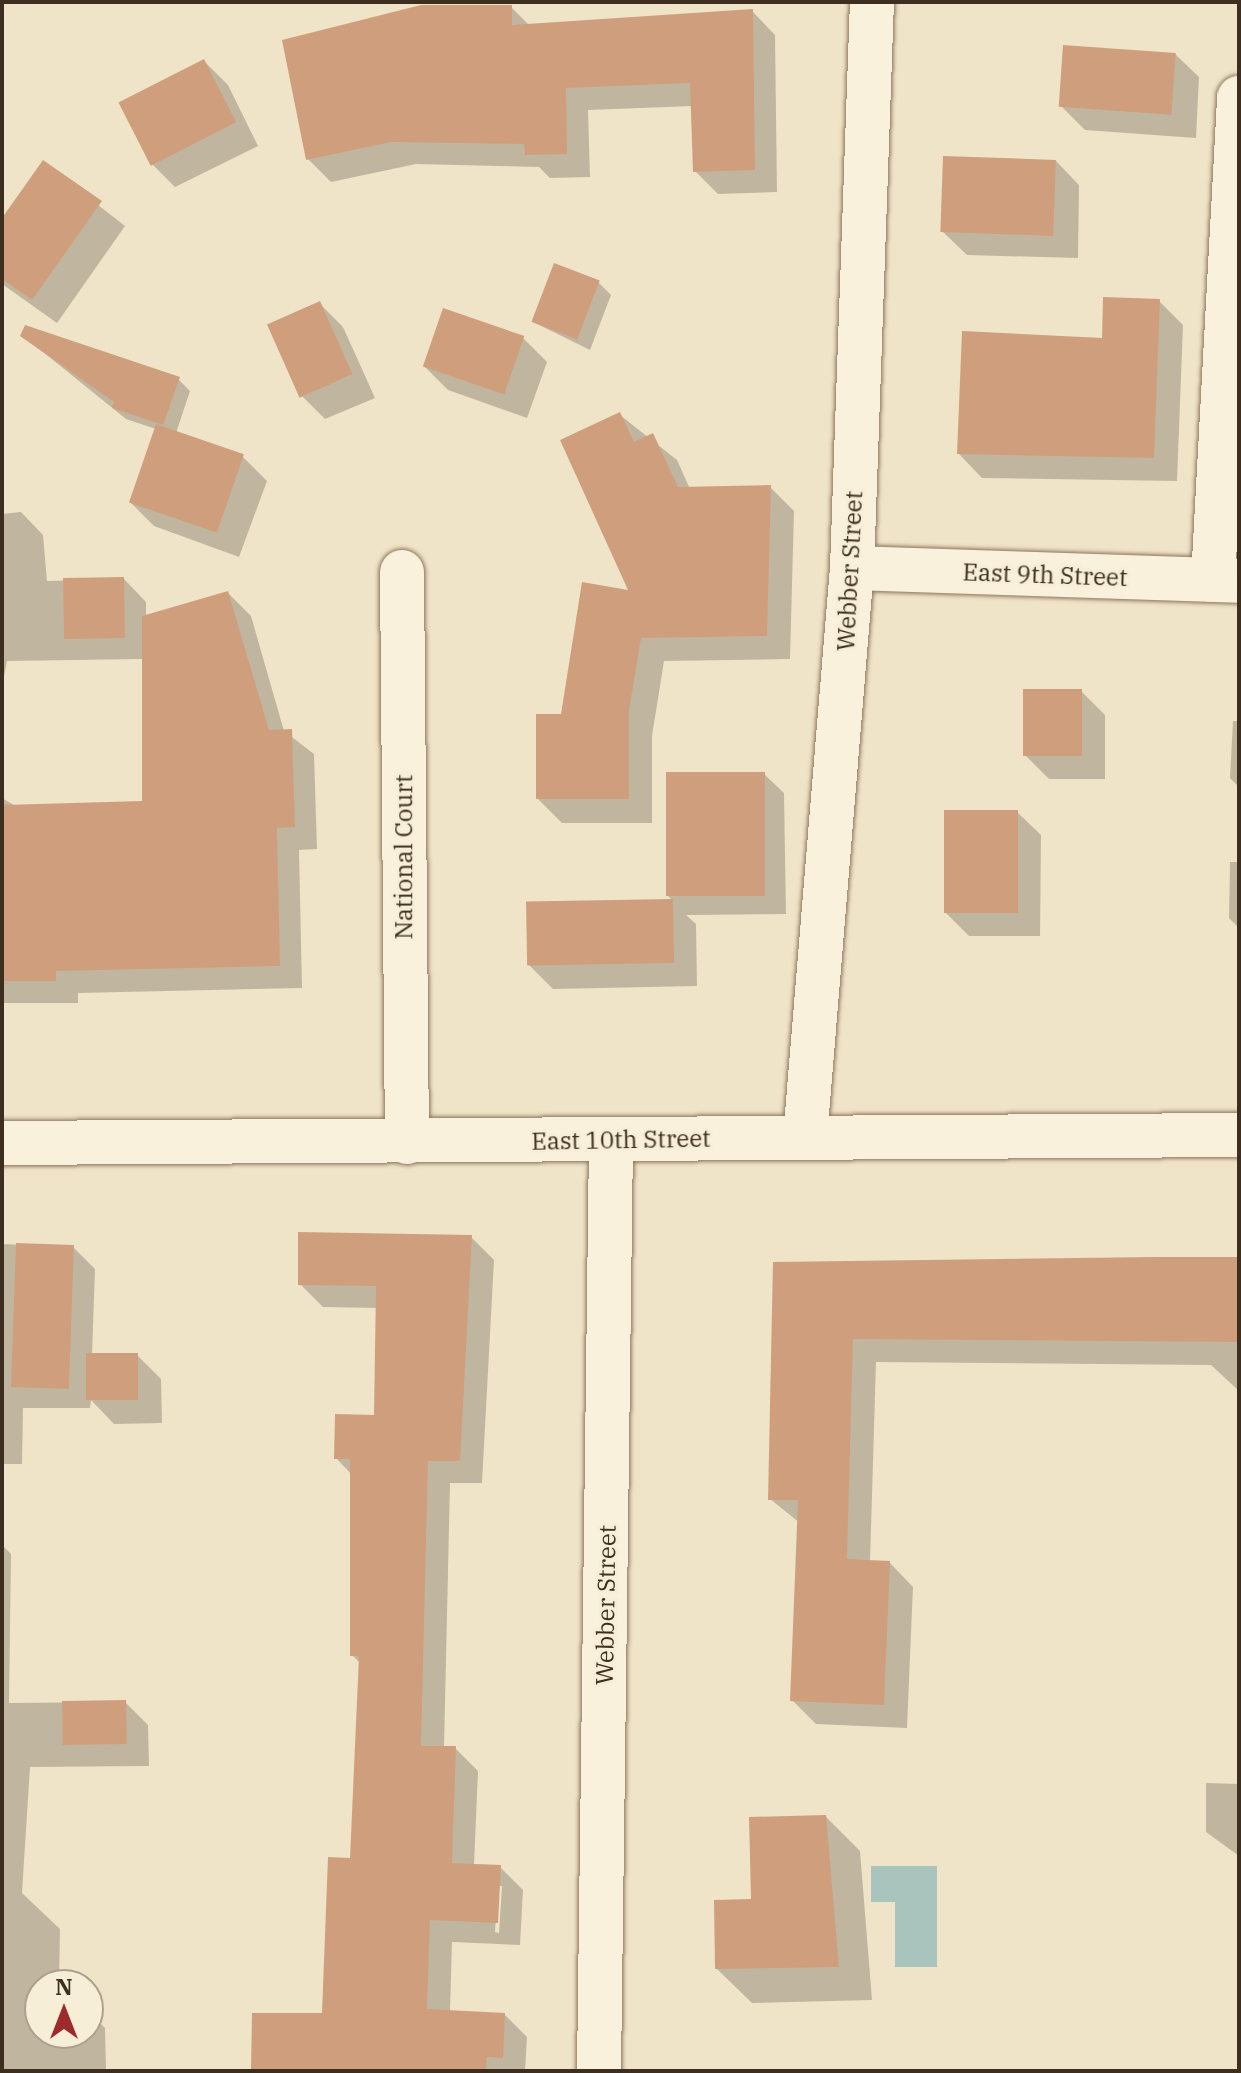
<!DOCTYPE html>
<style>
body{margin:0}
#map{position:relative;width:1241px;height:2073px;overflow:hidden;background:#f0e4c8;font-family:"IBM Plex Serif",serif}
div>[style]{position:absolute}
.water>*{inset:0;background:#a9c4bc}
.shadow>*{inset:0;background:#0003}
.building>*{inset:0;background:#cf9f7d;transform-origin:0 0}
.roads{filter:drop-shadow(0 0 2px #8d765c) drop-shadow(0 0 2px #8d765c)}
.street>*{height:44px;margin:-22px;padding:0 22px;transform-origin:22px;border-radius:22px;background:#faf1dc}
span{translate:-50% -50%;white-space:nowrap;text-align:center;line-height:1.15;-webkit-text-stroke:6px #f7eed8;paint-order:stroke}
.street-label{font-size:24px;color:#3d2e20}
.frame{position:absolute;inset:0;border:4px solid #3d2e20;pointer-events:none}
.north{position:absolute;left:24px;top:1969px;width:80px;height:80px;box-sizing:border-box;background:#f7eed8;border:2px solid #ada18e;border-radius:50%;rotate:0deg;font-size:22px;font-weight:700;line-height:32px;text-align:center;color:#3d2e20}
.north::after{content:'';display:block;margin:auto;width:28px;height:36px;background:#9e2a2b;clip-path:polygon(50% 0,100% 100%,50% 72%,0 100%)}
</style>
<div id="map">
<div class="water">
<div style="clip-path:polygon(871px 1866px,937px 1866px,937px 1967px,895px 1967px,895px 1902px,871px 1902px)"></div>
</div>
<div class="shadow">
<div style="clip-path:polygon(511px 7px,530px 26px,752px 11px,775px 35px,777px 192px,718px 194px,695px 171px,693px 106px,588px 110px,590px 177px,550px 178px,539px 167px,416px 164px,331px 182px,308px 159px)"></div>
<div style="clip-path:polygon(1175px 54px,1199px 77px,1196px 138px,1085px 130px,1061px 106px)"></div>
<div style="clip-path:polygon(204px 61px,228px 85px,258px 146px,175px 187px,151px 163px,121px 103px)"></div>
<div style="clip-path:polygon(1056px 161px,1079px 185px,1078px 258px,967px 255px,943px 232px)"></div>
<div style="clip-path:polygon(44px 163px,125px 226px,57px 323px,2px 284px,2px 222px)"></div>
<div style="clip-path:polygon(599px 283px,611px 295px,590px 350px,533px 322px)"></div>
<div style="clip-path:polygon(1159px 301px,1183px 325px,1177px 481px,982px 478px,959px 454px)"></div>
<div style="clip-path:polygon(320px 304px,343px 327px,375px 398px,325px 419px,301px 395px)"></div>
<div style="clip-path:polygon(22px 335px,178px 379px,190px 391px,176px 433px,243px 457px,267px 481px,239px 557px,154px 526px,130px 502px,156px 429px,126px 419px)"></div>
<div style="clip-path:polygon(523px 338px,547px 362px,527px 418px,448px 390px,424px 366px)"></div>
<div style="clip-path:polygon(620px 415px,677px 460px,690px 489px,770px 487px,794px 511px,790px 659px,664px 661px,652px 736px,652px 823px,562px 823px,538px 799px,563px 716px,632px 592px)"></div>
<div style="clip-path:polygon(21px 512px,43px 535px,47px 581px,124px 579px,146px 602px,146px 617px,228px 593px,251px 616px,284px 731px,314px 754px,317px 849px,299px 850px,302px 988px,78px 993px,78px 1003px,2px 1003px,2px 798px,17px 807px,144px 803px,144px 659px,7px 661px,2px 687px,2px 514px)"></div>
<div style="clip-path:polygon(1081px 691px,1105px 715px,1105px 779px,1049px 779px,1025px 755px)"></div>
<div style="clip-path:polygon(1233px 721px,1239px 721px,1239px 787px,1230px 778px)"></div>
<div style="clip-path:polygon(764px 774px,784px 793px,786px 914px,686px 915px,696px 924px,697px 986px,553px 989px,529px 965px,673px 901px,668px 896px)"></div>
<div style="clip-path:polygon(1017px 812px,1041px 835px,1040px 936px,969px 936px,945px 912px)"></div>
<div style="clip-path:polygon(1230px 862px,1239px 862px,1239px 928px,1229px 918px)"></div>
<div style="clip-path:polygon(evenodd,471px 1237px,494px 1260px,482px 1483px,450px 1483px,444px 1748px,455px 1748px,478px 1771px,474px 1866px,500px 1867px,523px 1890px,520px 1945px,452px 1942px,450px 2012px,504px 2014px,527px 2037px,525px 2071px,253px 2071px,324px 2015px,352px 1860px,360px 1663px,352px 1655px,352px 1475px,336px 1458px,376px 1417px,378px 1308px,323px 1307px,300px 1284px,471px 1237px,498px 1886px,502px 1886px,499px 1933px,495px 1932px,498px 1886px)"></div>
<div style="clip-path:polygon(2px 1244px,73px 1247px,95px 1269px,92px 1355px,137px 1355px,161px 1379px,162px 1423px,114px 1424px,91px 1400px,90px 1408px,23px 1408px,22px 1464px,2px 1464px)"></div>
<div style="clip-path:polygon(1239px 1260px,1239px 1391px,1211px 1365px,876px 1362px,870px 1562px,890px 1563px,913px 1587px,907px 1728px,816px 1724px,792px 1700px,800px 1523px,770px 1499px,775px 1264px)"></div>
<div style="clip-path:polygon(2px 1545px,11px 1554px,9px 1703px,125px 1702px,148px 1725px,149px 1766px,30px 1767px,22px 1893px,60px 1929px,59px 1985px,40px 1985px,40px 2033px,88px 2033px,88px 2011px,105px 2028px,106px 2071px,2px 2071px)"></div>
<div style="clip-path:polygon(1206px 1783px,1239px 1784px,1239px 1856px,1206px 1832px)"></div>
<div style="clip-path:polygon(826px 1817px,860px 1851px,872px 2000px,752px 2003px,717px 1969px,753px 1901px)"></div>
</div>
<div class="building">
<div style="clip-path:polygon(421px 5px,512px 5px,512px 25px,753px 9px,755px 170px,693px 172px,690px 83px,566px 88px,567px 154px,525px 155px,524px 144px,391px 142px,306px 160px,282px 40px)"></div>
<div style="left:1063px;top:45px;width:113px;height:62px;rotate:4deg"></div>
<div style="left:204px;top:59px;width:71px;height:96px;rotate:63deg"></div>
<div style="left:943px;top:156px;width:113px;height:76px;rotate:2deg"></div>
<div style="clip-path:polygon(43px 160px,102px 201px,32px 300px,2px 279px,2px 218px)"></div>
<div style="left:554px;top:263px;width:49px;height:63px;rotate:21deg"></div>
<div style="clip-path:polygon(1103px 297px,1160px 299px,1154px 458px,957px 454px,962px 331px,1102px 338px)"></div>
<div style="left:320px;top:301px;width:80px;height:58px;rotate:66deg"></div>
<div style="left:443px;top:308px;width:86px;height:62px;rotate:19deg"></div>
<div style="clip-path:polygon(25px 325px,180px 377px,163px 425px,112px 408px,114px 402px,20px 336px)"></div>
<div style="clip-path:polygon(620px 412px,634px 442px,653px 433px,678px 487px,771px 485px,767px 636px,641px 638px,629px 711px,629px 799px,536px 799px,536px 714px,561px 714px,582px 582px,628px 590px,560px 440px)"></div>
<div style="left:156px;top:424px;width:93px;height:83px;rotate:19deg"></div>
<div style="left:124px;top:577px;width:61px;height:61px;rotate:89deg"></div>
<div style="clip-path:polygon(228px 591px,269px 730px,292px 729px,295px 827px,277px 828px,280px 966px,56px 971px,56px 981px,3px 981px,3px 805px,142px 801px,142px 616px)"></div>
<div style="left:1023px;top:689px;width:59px;height:67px"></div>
<div style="left:666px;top:772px;width:99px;height:124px"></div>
<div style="left:944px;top:810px;width:74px;height:103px"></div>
<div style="left:673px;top:899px;width:64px;height:147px;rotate:89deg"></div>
<div style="clip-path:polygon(298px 1232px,472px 1235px,460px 1461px,428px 1461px,421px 1746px,456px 1746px,452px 1863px,501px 1865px,498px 1923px,430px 1920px,427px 2009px,505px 2013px,503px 2058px,487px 2057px,486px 2071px,251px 2071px,252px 2013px,322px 2013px,328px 1857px,350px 1858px,359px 1656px,350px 1656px,350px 1459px,334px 1459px,335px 1414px,374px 1415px,376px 1286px,298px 1285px)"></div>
<div style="left:16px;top:1243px;width:58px;height:144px;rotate:2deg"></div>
<div style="clip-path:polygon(1156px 1257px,1239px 1257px,1239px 1342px,853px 1339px,847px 1559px,890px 1561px,884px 1705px,790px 1701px,798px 1500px,768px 1500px,773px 1262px)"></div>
<div style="left:86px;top:1353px;width:52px;height:47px"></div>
<div style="left:126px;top:1700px;width:44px;height:64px;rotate:89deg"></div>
<div style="clip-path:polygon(826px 1815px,839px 1967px,715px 1969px,714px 1900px,751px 1899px,749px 1817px)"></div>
</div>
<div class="roads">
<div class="street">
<div style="left:852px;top:568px;width:387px;rotate:1.9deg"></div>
<div style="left:402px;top:572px;width:570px;rotate:89.5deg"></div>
<div style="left:1213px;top:580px;width:483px;rotate:-86.9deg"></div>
<div style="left:805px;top:1138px;width:572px;rotate:-85.29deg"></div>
<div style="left:852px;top:568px;width:566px;rotate:-87.98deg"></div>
<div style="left:2px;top:1143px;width:1237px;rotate:-0.37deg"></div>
<div style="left:599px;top:2071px;width:931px;rotate:-89.26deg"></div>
</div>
</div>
<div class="street-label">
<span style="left:850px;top:571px;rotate:-87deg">Webber Street</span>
<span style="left:1045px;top:575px;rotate:2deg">East 9th Street</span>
<span style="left:404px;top:857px;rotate:-90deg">National Court</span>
<span style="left:621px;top:1140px;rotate:-1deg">East 10th Street</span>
<span style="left:606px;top:1605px;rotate:-89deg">Webber Street</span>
</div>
<div class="frame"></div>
<div class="north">N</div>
</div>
